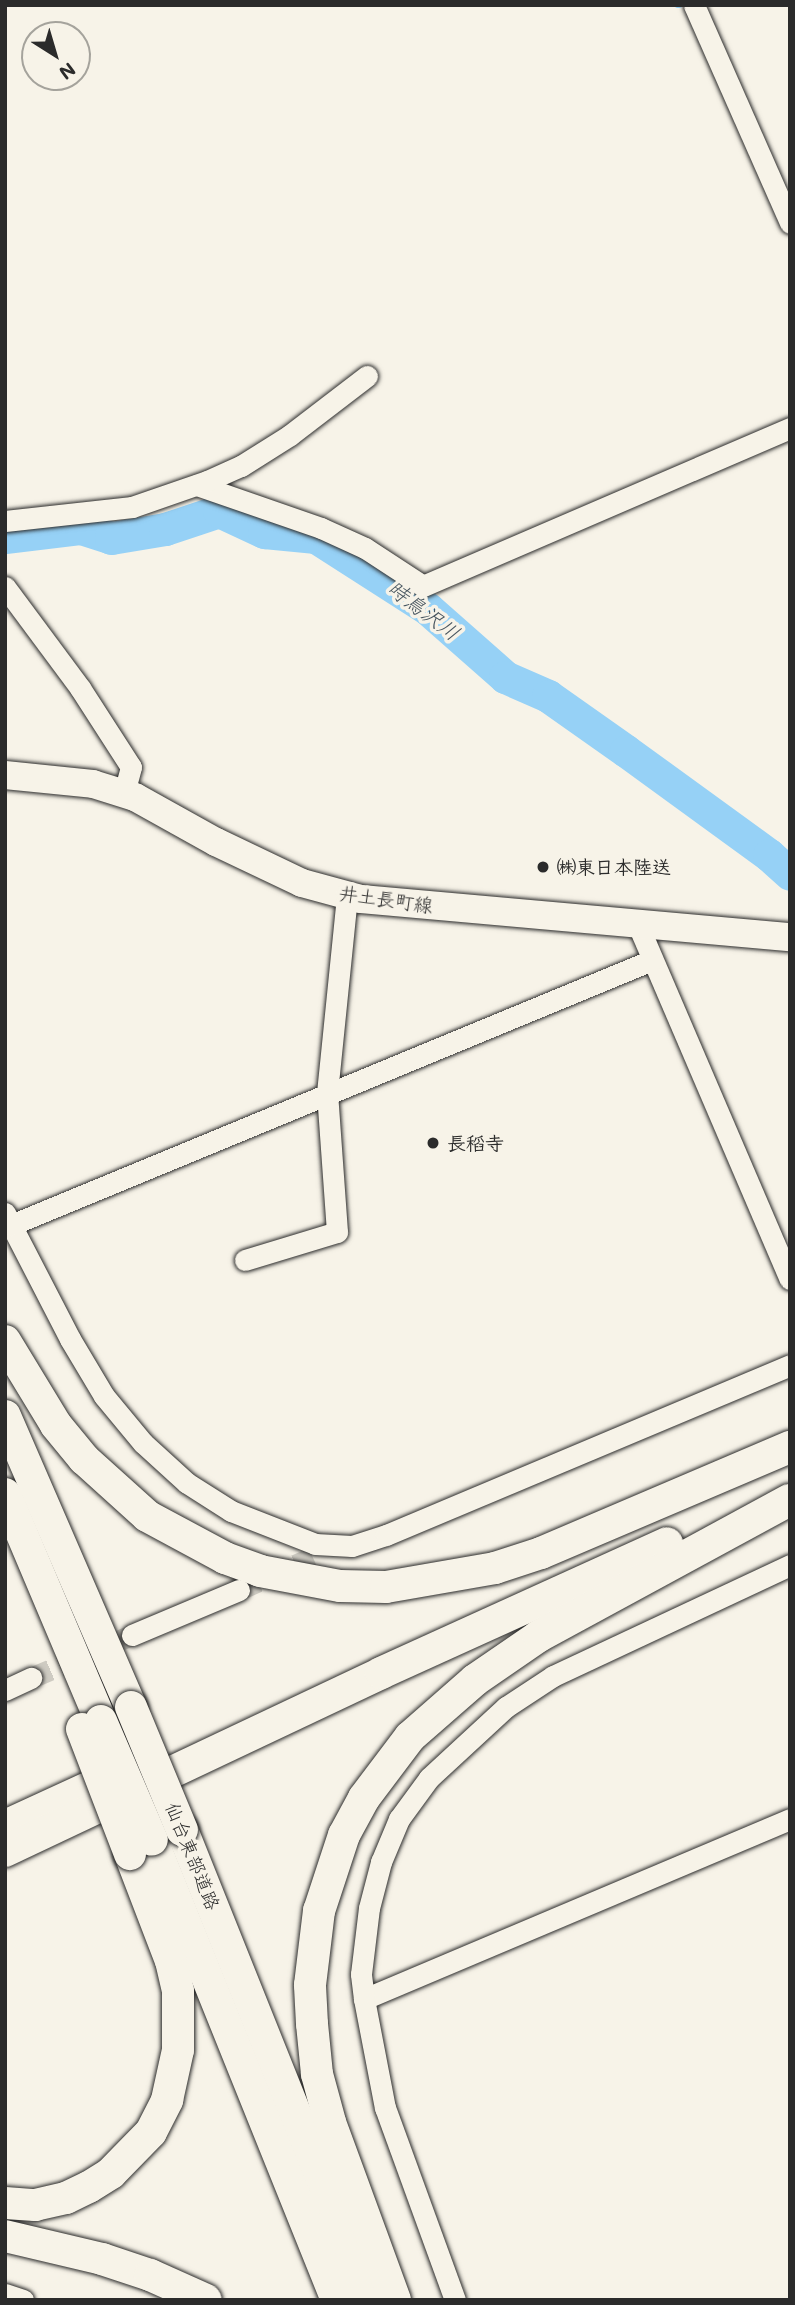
<!DOCTYPE html>
<meta charset="utf-8">
<style>
body{margin:0}
#map{position:relative;width:795px;height:2305px;overflow:hidden;background:#f7f3e8;font-family:Mali,"Klee One",sans-serif}
div>[style]{position:absolute}
.stream>*{height:5px;margin:-2.5px;padding:0 2.5px;transform-origin:2.5px;border-radius:2.5px;background:#96d1f6}
.river>*{height:33px;margin:-16.5px;padding:0 16.5px;transform-origin:16.5px;border-radius:16.5px;background:#96d1f6}
.minor-tunnel>*{height:21px;margin-top:-10.5px;transform-origin:0;background:repeating-linear-gradient(90deg,#cecbc2 0 21px,transparent 0 31px)}
.roads{filter:drop-shadow(0 0 2px #2b2b2b) drop-shadow(0 0 2px #2b2b2b)}
.minor>*{height:21px;margin:-10.5px;padding:0 10.5px;transform-origin:10.5px;border-radius:10.5px;background:#f7f3e8}
.major>*{height:28px;margin:-14px;padding:0 14px;transform-origin:14px;border-radius:14px;background:#f7f3e8}
.highway>*{height:32px;margin:-16px;padding:0 16px;transform-origin:16px;border-radius:16px;background:#f7f3e8}
.bridges{filter:drop-shadow(0 0 2px #2b2b2b) drop-shadow(0 0 2px #2b2b2b)}
.highway-bridge>*{height:32px;margin:-16px;padding:0 16px;transform-origin:16px;border-radius:16px;background:#f7f3e8}
.dots>*{width:19px;height:19px;translate:-50% -50%;box-sizing:border-box;border:4px solid #f7f3e8;border-radius:50%}
span{translate:-50% -50%;white-space:nowrap;text-align:center;line-height:1.15;-webkit-text-stroke:7px #f7f3e8;paint-order:stroke}
.poi-label{font-size:19px;color:#2b2b2b;font-weight:700}
.left{translate:0 -50%;text-align:left}
.street-label{font-size:19px;color:#2b2b2b}
.water-label{font-size:21px;color:#46545e;font-style:italic}
.frame{position:absolute;inset:0;border:7px solid #2b2b2b;pointer-events:none}
.north{position:absolute;left:21px;top:21px;width:70px;height:70px;box-sizing:border-box;background:#f7f3e8;border:2px solid #a5a39c;border-radius:50%;rotate:143deg;font-size:19px;font-weight:700;line-height:28px;text-align:center;color:#2b2b2b}
.north::after{content:'';display:block;margin:auto;width:24px;height:32px;background:#2b2b2b;clip-path:polygon(50% 0,100% 100%,50% 72%,0 100%)}
</style>
<div id="map">
<div class="stream">
<div style="left:677px;top:5px;width:2px"></div>
</div>
<div class="river">
<div style="left:5px;top:537px;width:77px;rotate:-6.8deg"></div>
<div style="left:81px;top:528px;width:32px;rotate:18deg"></div>
<div style="left:111px;top:538px;width:55px;rotate:-9.5deg"></div>
<div style="left:165px;top:529px;width:57px;rotate:-18.4deg"></div>
<div style="left:219px;top:511px;width:50px;rotate:25deg"></div>
<div style="left:264px;top:532px;width:52px;rotate:5.5deg"></div>
<div style="left:316px;top:537px;width:133px;rotate:32.7deg"></div>
<div style="left:428px;top:609px;width:103px;rotate:41.4deg"></div>
<div style="left:505px;top:677px;width:47px;rotate:23.8deg"></div>
<div style="left:548px;top:696px;width:95px;rotate:35.2deg"></div>
<div style="left:626px;top:751px;width:177px;rotate:36deg"></div>
<div style="left:769px;top:855px;width:28px;rotate:42deg"></div>
</div>
<div class="minor-tunnel">
<div style="left:239px;top:1590px;width:81px;rotate:-24deg"></div>
<div style="left:31px;top:1678px;width:110px;rotate:-23.1deg"></div>
</div>
<div class="roads">
<div class="minor">
<div style="left:694px;top:5px;width:238px;rotate:66.2deg"></div>
<div style="left:197px;top:485px;width:131px;rotate:19.1deg"></div>
<div style="left:321px;top:528px;width:48px;rotate:24.4deg"></div>
<div style="left:365px;top:548px;width:69px;rotate:33.2deg"></div>
<div style="left:423px;top:586px;width:400px;rotate:-23.3deg"></div>
<div style="left:5px;top:521px;width:128px;rotate:-6.3deg"></div>
<div style="left:132px;top:507px;width:79px;rotate:-19.1deg"></div>
<div style="left:207px;top:481px;width:37px;rotate:-24deg"></div>
<div style="left:241px;top:466px;width:58px;rotate:-32.3deg"></div>
<div style="left:290px;top:435px;width:97px;rotate:-37.5deg"></div>
<div style="left:5px;top:587px;width:126px;rotate:53.4deg"></div>
<div style="left:80px;top:688px;width:94px;rotate:57.2deg"></div>
<div style="left:131px;top:767px;width:27px;rotate:105deg"></div>
<div style="left:638px;top:925px;width:385px;rotate:66.8deg"></div>
<div style="left:5px;top:1213px;width:142px;rotate:62.7deg"></div>
<div style="left:70px;top:1339px;width:66px;rotate:59.2deg"></div>
<div style="left:104px;top:1396px;width:61px;rotate:50.3deg"></div>
<div style="left:143px;top:1443px;width:59px;rotate:42.3deg"></div>
<div style="left:187px;top:1483px;width:52px;rotate:32.5deg"></div>
<div style="left:231px;top:1511px;width:90px;rotate:21.4deg"></div>
<div style="left:315px;top:1544px;width:37px;rotate:3deg"></div>
<div style="left:352px;top:1546px;width:36px;rotate:-18deg"></div>
<div style="left:386px;top:1535px;width:438px;rotate:-22.8deg"></div>
<div style="left:11px;top:1225px;width:694px;rotate:-22.46deg"></div>
<div style="left:245px;top:1260px;width:96px;rotate:-16.9deg"></div>
<div style="left:337px;top:1232px;width:139px;rotate:-94.1deg"></div>
<div style="left:327px;top:1093px;width:199px;rotate:-84.2deg"></div>
<div style="left:132px;top:1635px;width:116px;rotate:-22.8deg"></div>
<div style="left:5px;top:1690px;width:29px;rotate:-25deg"></div>
<div style="left:364px;top:1999px;width:462px;rotate:-22.9deg"></div>
<div style="left:5px;top:2294px;width:19px;rotate:18deg"></div>
<div style="left:455px;top:2300px;width:204px;rotate:-110deg"></div>
<div style="left:385px;top:2108px;width:111px;rotate:-100.9deg"></div>
<div style="left:364px;top:1999px;width:25px;rotate:-97deg"></div>
<div style="left:361px;top:1974px;width:66px;rotate:-83.1deg"></div>
<div style="left:369px;top:1908px;width:48px;rotate:-75.4deg"></div>
<div style="left:381px;top:1862px;width:47px;rotate:-67.3deg"></div>
<div style="left:399px;top:1819px;width:51px;rotate:-53.8deg"></div>
<div style="left:429px;top:1778px;width:105px;rotate:-42.7deg"></div>
<div style="left:506px;top:1707px;width:56px;rotate:-33.4deg"></div>
<div style="left:553px;top:1676px;width:262px;rotate:-25.1deg"></div>
</div>
<div class="major">
<div style="left:5px;top:775px;width:88px;rotate:5.8deg"></div>
<div style="left:93px;top:784px;width:44px;rotate:17.2deg"></div>
<div style="left:135px;top:797px;width:93px;rotate:29.1deg"></div>
<div style="left:216px;top:842px;width:95px;rotate:25.5deg"></div>
<div style="left:302px;top:883px;width:61px;rotate:15.2deg"></div>
<div style="left:361px;top:899px;width:431px;rotate:5.1deg"></div>
</div>
<div class="highway">
<div style="left:5px;top:1341px;width:98px;rotate:58.7deg"></div>
<div style="left:56px;top:1425px;width:44px;rotate:50.5deg"></div>
<div style="left:84px;top:1459px;width:85px;rotate:42.1deg"></div>
<div style="left:147px;top:1516px;width:89px;rotate:28.3deg"></div>
<div style="left:225px;top:1558px;width:37px;rotate:20deg"></div>
<div style="left:260px;top:1571px;width:81px;rotate:10.6deg"></div>
<div style="left:340px;top:1586px;width:46px;rotate:1.2deg"></div>
<div style="left:386px;top:1587px;width:111px;rotate:-9.9deg"></div>
<div style="left:495px;top:1568px;width:48px;rotate:-18.1deg"></div>
<div style="left:541px;top:1553px;width:271px;rotate:-23.1deg"></div>
<div style="left:5px;top:1416px;width:317px;rotate:66.6deg"></div>
<div style="left:5px;top:1494px;width:246px;rotate:67.1deg"></div>
<div style="left:5px;top:1826px;width:103px;rotate:-24.6deg"></div>
<div style="left:182px;top:1830px;width:506px;rotate:68.2deg"></div>
<div style="left:152px;top:1840px;width:496px;rotate:68.1deg"></div>
<div style="left:5px;top:1851px;width:416px;rotate:-25.3deg"></div>
<div style="left:381px;top:1673px;width:314px;rotate:-24.4deg"></div>
<div style="left:5px;top:2203px;width:30px;rotate:4deg"></div>
<div style="left:35px;top:2205px;width:32px;rotate:-13deg"></div>
<div style="left:66px;top:2198px;width:25px;rotate:-26deg"></div>
<div style="left:89px;top:2187px;width:26px;rotate:-32deg"></div>
<div style="left:111px;top:2173px;width:57px;rotate:-45.7deg"></div>
<div style="left:151px;top:2132px;width:36px;rotate:-63deg"></div>
<div style="left:167px;top:2100px;width:51px;rotate:-77.6deg"></div>
<div style="left:178px;top:2050px;width:59px;rotate:-90deg"></div>
<div style="left:178px;top:1991px;width:31px;rotate:-103deg"></div>
<div style="left:171px;top:1961px;width:115px;rotate:-111deg"></div>
<div style="left:5px;top:2236px;width:100px;rotate:13.3deg"></div>
<div style="left:102px;top:2259px;width:51px;rotate:18.4deg"></div>
<div style="left:150px;top:2275px;width:61px;rotate:24.1deg"></div>
<div style="left:395px;top:2300px;width:189px;rotate:-110.1deg"></div>
<div style="left:330px;top:2122px;width:50px;rotate:-105.2deg"></div>
<div style="left:317px;top:2074px;width:50px;rotate:-95.7deg"></div>
<div style="left:312px;top:2024px;width:39px;rotate:-93deg"></div>
<div style="left:310px;top:1985px;width:75px;rotate:-83.1deg"></div>
<div style="left:319px;top:1911px;width:80px;rotate:-71.8deg"></div>
<div style="left:344px;top:1835px;width:42px;rotate:-61.6deg"></div>
<div style="left:364px;top:1798px;width:76px;rotate:-53deg"></div>
<div style="left:410px;top:1737px;width:86px;rotate:-41.2deg"></div>
<div style="left:475px;top:1680px;width:78px;rotate:-34.5deg"></div>
<div style="left:539px;top:1636px;width:285px;rotate:-28.5deg"></div>
</div>
</div>
<div class="bridges">
<div class="highway-bridge">
<div style="left:131px;top:1707px;width:133px;rotate:67.5deg"></div>
<div style="left:101px;top:1721px;width:129px;rotate:66.8deg"></div>
<div style="left:82px;top:1729px;width:134px;rotate:69deg"></div>
</div>
</div>
<div class="dots">
<div style="left:543px;top:867px;background:#2b2b2b"></div>
<div style="left:433px;top:1143px;background:#2b2b2b"></div>
</div>
<div class="poi-label">
<span class="left" style="left:557px;top:867px">㈱東日本陸送</span>
<span class="left" style="left:447px;top:1143px">長稻寺</span>
</div>
<div class="street-label">
<span style="left:386px;top:899px;rotate:8deg">井土長町線</span>
<span style="left:193px;top:1856px;rotate:68deg">仙台東部道路</span>
</div>
<div class="water-label">
<span style="left:424px;top:610px;rotate:37deg">時鳥沢川</span>
</div>
<div class="frame"></div>
<div class="north">N</div>
</div>
